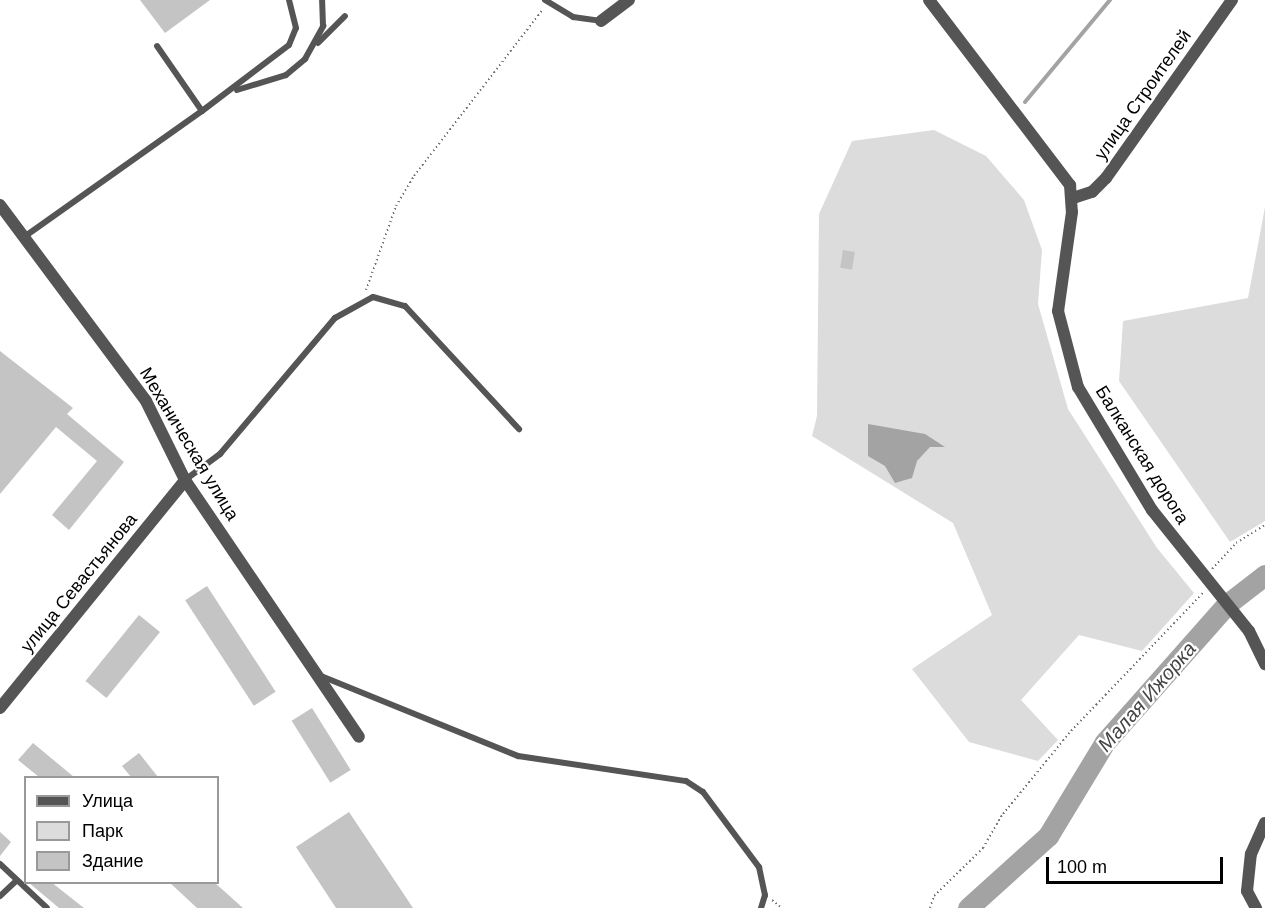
<!DOCTYPE html>
<meta charset="utf-8">
<style>
body{margin:0}
#map{position:relative;width:1265px;height:908px;overflow:hidden;background:#fff;font-family:Arial,sans-serif}
div>[style]{position:absolute}
.green>*{inset:0;background:#dcdcdc}
.water>*{inset:0;background:#a3a3a3}
.stream>*{height:4px;margin:-2px;padding:0 2px;transform-origin:2px;border-radius:2px;background:#a3a3a3}
.river>*{height:21px;margin:-10.5px;padding:0 10.5px;transform-origin:10.5px;border-radius:10.5px;background:#a3a3a3}
.building>*{inset:0;background:#c4c4c4;transform-origin:0 0}
.path>*{height:2px;margin-top:-1px;transform-origin:0;background:repeating-linear-gradient(90deg,#777 0 1.5px,transparent 0 4.5px)}
.service>*{height:6px;margin:-3px;padding:0 3px;transform-origin:3px;border-radius:3px;background:#555}
.minor>*{height:12px;margin:-6px;padding:0 6px;transform-origin:6px;border-radius:6px;background:#555}
.tertiary>*{height:12px;margin:-6px;padding:0 6px;transform-origin:6px;border-radius:6px;background:#555}
span{translate:-50% -50%;white-space:nowrap;text-align:center;line-height:1.15;-webkit-text-stroke:4.5px #fff;paint-order:stroke}
.street-label{font-size:18px;color:#000}
.water-label{font-size:20px;color:#444;font-style:italic}
.legend{position:absolute;left:24px;top:776px;width:195px;height:108px;box-sizing:border-box;background:#fff;border:2px solid #999;margin:0;padding:8px 10px;list-style:none;font-size:18px;color:#000}
.legend li{display:flex;align-items:center;gap:12px;height:30px}
.legend b{width:30px;border:2px solid #999}
.scale{position:absolute;left:1046px;top:857px;width:177px;height:27px;box-sizing:border-box;border:3px solid #000;border-top:0;padding-left:8px;font-size:18px;line-height:21px;white-space:nowrap;color:#000;-webkit-text-stroke:4px #fff;paint-order:stroke}
</style>
<div id="map">
<div class="green">
<div style="clip-path:polygon(934px 130px,986px 156px,1024px 200px,1042px 250px,1038px 304px,1068px 409px,1157px 548px,1194px 593px,1142px 651px,1079px 635px,1021px 700px,1058px 740px,1038px 761px,969px 742px,912px 669px,992px 615px,953px 523px,812px 436px,817px 416px,819px 214px,852px 141px)"></div>
<div style="clip-path:polygon(1265px 207px,1265px 521px,1230px 542px,1119px 381px,1123px 321px,1248px 298px)"></div>
</div>
<div class="water">
<div style="clip-path:polygon(868px 424px,925px 434px,945px 447px,930px 447px,917px 461px,912px 478px,895px 483px,885px 466px,868px 456px)"></div>
</div>
<div class="stream">
<div style="left:1025px;top:102px;width:133px;rotate:-50.2deg"></div>
</div>
<div class="river">
<div style="left:968px;top:908px;width:108px;rotate:-42deg"></div>
<div style="left:1048px;top:836px;width:110px;rotate:-58.8deg"></div>
<div style="left:1105px;top:742px;width:183px;rotate:-48.5deg"></div>
<div style="left:1226px;top:605px;width:49px;rotate:-37.6deg"></div>
</div>
<div class="building">
<div style="clip-path:polygon(140px 0,210px 0,165px 33px)"></div>
<div style="left:843px;top:250px;width:12px;height:18px;rotate:9deg"></div>
<div style="clip-path:polygon(0 351px,73px 408px,67px 414px,124px 462px,69px 530px,52px 515px,97px 461px,56px 427px,0 494px)"></div>
<div style="left:207px;top:586px;width:126px;height:26px;rotate:57deg"></div>
<div style="left:139px;top:615px;width:27px;height:85px;rotate:39deg"></div>
<div style="left:312px;top:708px;width:73px;height:24px;rotate:58deg"></div>
<div style="clip-path:polygon(33px 743px,74px 777px,39px 777px,18px 760px)"></div>
<div style="clip-path:polygon(139px 753px,158px 777px,131px 777px,122px 766px)"></div>
<div style="clip-path:polygon(349px 812px,413px 908px,336px 908px,296px 847px)"></div>
<div style="clip-path:polygon(0 832px,11px 842px,0 856px)"></div>
<div style="clip-path:polygon(28px 882px,51px 882px,84px 908px,59px 908px)"></div>
<div style="clip-path:polygon(169px 882px,214px 882px,243px 908px,197px 908px)"></div>
</div>
<div class="path">
<div style="left:366px;top:290px;width:89px;rotate:-70.3deg"></div>
<div style="left:396px;top:206px;width:35px;rotate:-59deg"></div>
<div style="left:414px;top:176px;width:211px;rotate:-52.3deg"></div>
<div style="left:1212px;top:569px;width:35px;rotate:-47deg"></div>
<div style="left:1236px;top:543px;width:34px;rotate:-32deg"></div>
<div style="left:772px;top:900px;width:13px;rotate:39deg"></div>
<div style="left:930px;top:908px;width:13px;rotate:-72deg"></div>
<div style="left:934px;top:896px;width:69px;rotate:-44.4deg"></div>
<div style="left:983px;top:848px;width:39px;rotate:-60deg"></div>
<div style="left:1003px;top:814px;width:107px;rotate:-50.7deg"></div>
<div style="left:1071px;top:731px;width:191px;rotate:-46.3deg"></div>
</div>
<div class="service">
<div style="left:545px;top:0;width:33px;rotate:31deg"></div>
<div style="left:573px;top:17px;width:28px;rotate:8deg"></div>
<div style="left:318px;top:43px;width:38px;rotate:-45deg"></div>
<div style="left:237px;top:90px;width:51px;rotate:-17deg"></div>
<div style="left:286px;top:75px;width:25px;rotate:-40deg"></div>
<div style="left:305px;top:59px;width:38px;rotate:-61deg"></div>
<div style="left:323px;top:26px;width:26px;rotate:-92deg"></div>
<div style="left:202px;top:111px;width:109px;rotate:-37.2deg"></div>
<div style="left:289px;top:45px;width:18px;rotate:-68deg"></div>
<div style="left:296px;top:28px;width:29px;rotate:-104deg"></div>
<div style="left:24px;top:237px;width:218px;rotate:-35.3deg"></div>
<div style="left:202px;top:111px;width:79px;rotate:-124.7deg"></div>
<div style="left:185px;top:480px;width:44px;rotate:-36.6deg"></div>
<div style="left:220px;top:454px;width:178px;rotate:-49.8deg"></div>
<div style="left:335px;top:318px;width:43px;rotate:-28.9deg"></div>
<div style="left:373px;top:297px;width:33px;rotate:16deg"></div>
<div style="left:405px;top:306px;width:168px;rotate:47.2deg"></div>
<div style="left:321px;top:676px;width:213px;rotate:22.1deg"></div>
<div style="left:518px;top:756px;width:170px;rotate:8.5deg"></div>
<div style="left:686px;top:781px;width:20px;rotate:33deg"></div>
<div style="left:703px;top:792px;width:94px;rotate:53.3deg"></div>
<div style="left:759px;top:867px;width:29px;rotate:78deg"></div>
<div style="left:765px;top:895px;width:14px;rotate:107deg"></div>
<div style="left:0;top:864px;width:64px;rotate:43.1deg"></div>
<div style="left:0;top:896px;width:23px;rotate:-43deg"></div>
</div>
<div class="minor">
<div style="left:601px;top:21px;width:35px;rotate:-37deg"></div>
<div style="left:1073px;top:198px;width:20px;rotate:-18deg"></div>
<div style="left:1092px;top:192px;width:20px;rotate:-45deg"></div>
<div style="left:1106px;top:178px;width:218px;rotate:-54.7deg"></div>
<div style="left:0;top:205px;width:244px;rotate:53.3deg"></div>
<div style="left:146px;top:401px;width:88px;rotate:63.7deg"></div>
<div style="left:185px;top:480px;width:310px;rotate:55.9deg"></div>
<div style="left:0;top:708px;width:294px;rotate:-50.9deg"></div>
</div>
<div class="tertiary">
<div style="left:929px;top:0;width:233px;rotate:52.7deg"></div>
<div style="left:1070px;top:185px;width:27px;rotate:86deg"></div>
<div style="left:1072px;top:212px;width:100px;rotate:98deg"></div>
<div style="left:1058px;top:311px;width:79px;rotate:75.3deg"></div>
<div style="left:1078px;top:387px;width:144px;rotate:59deg"></div>
<div style="left:1152px;top:510px;width:155px;rotate:51.3deg"></div>
<div style="left:1249px;top:631px;width:37px;rotate:64deg"></div>
<div style="left:1256px;top:908px;width:19px;rotate:-118deg"></div>
<div style="left:1247px;top:891px;width:37px;rotate:-84deg"></div>
<div style="left:1251px;top:854px;width:34px;rotate:-66deg"></div>
</div>
<div class="street-label">
<span style="left:1143px;top:95px;rotate:-55deg">улица Строителей</span>
<span style="left:189px;top:444px;rotate:59deg">Механическая улица</span>
<span style="left:1142px;top:455px;rotate:58deg">Балканская дорога</span>
<span style="left:79px;top:583px;rotate:-51deg">улица Севастьянова</span>
</div>
<div class="water-label">
<span style="left:1147px;top:697px;rotate:-49deg">Малая Ижорка</span>
</div>
<ul class="legend">
<li><b style="height:8px;background:#555"></b>Улица</li>
<li><b style="height:16px;background:#dcdcdc"></b>Парк</li>
<li><b style="height:16px;background:#c4c4c4"></b>Здание</li>
</ul>
<div class="scale">100 m</div>
</div>
